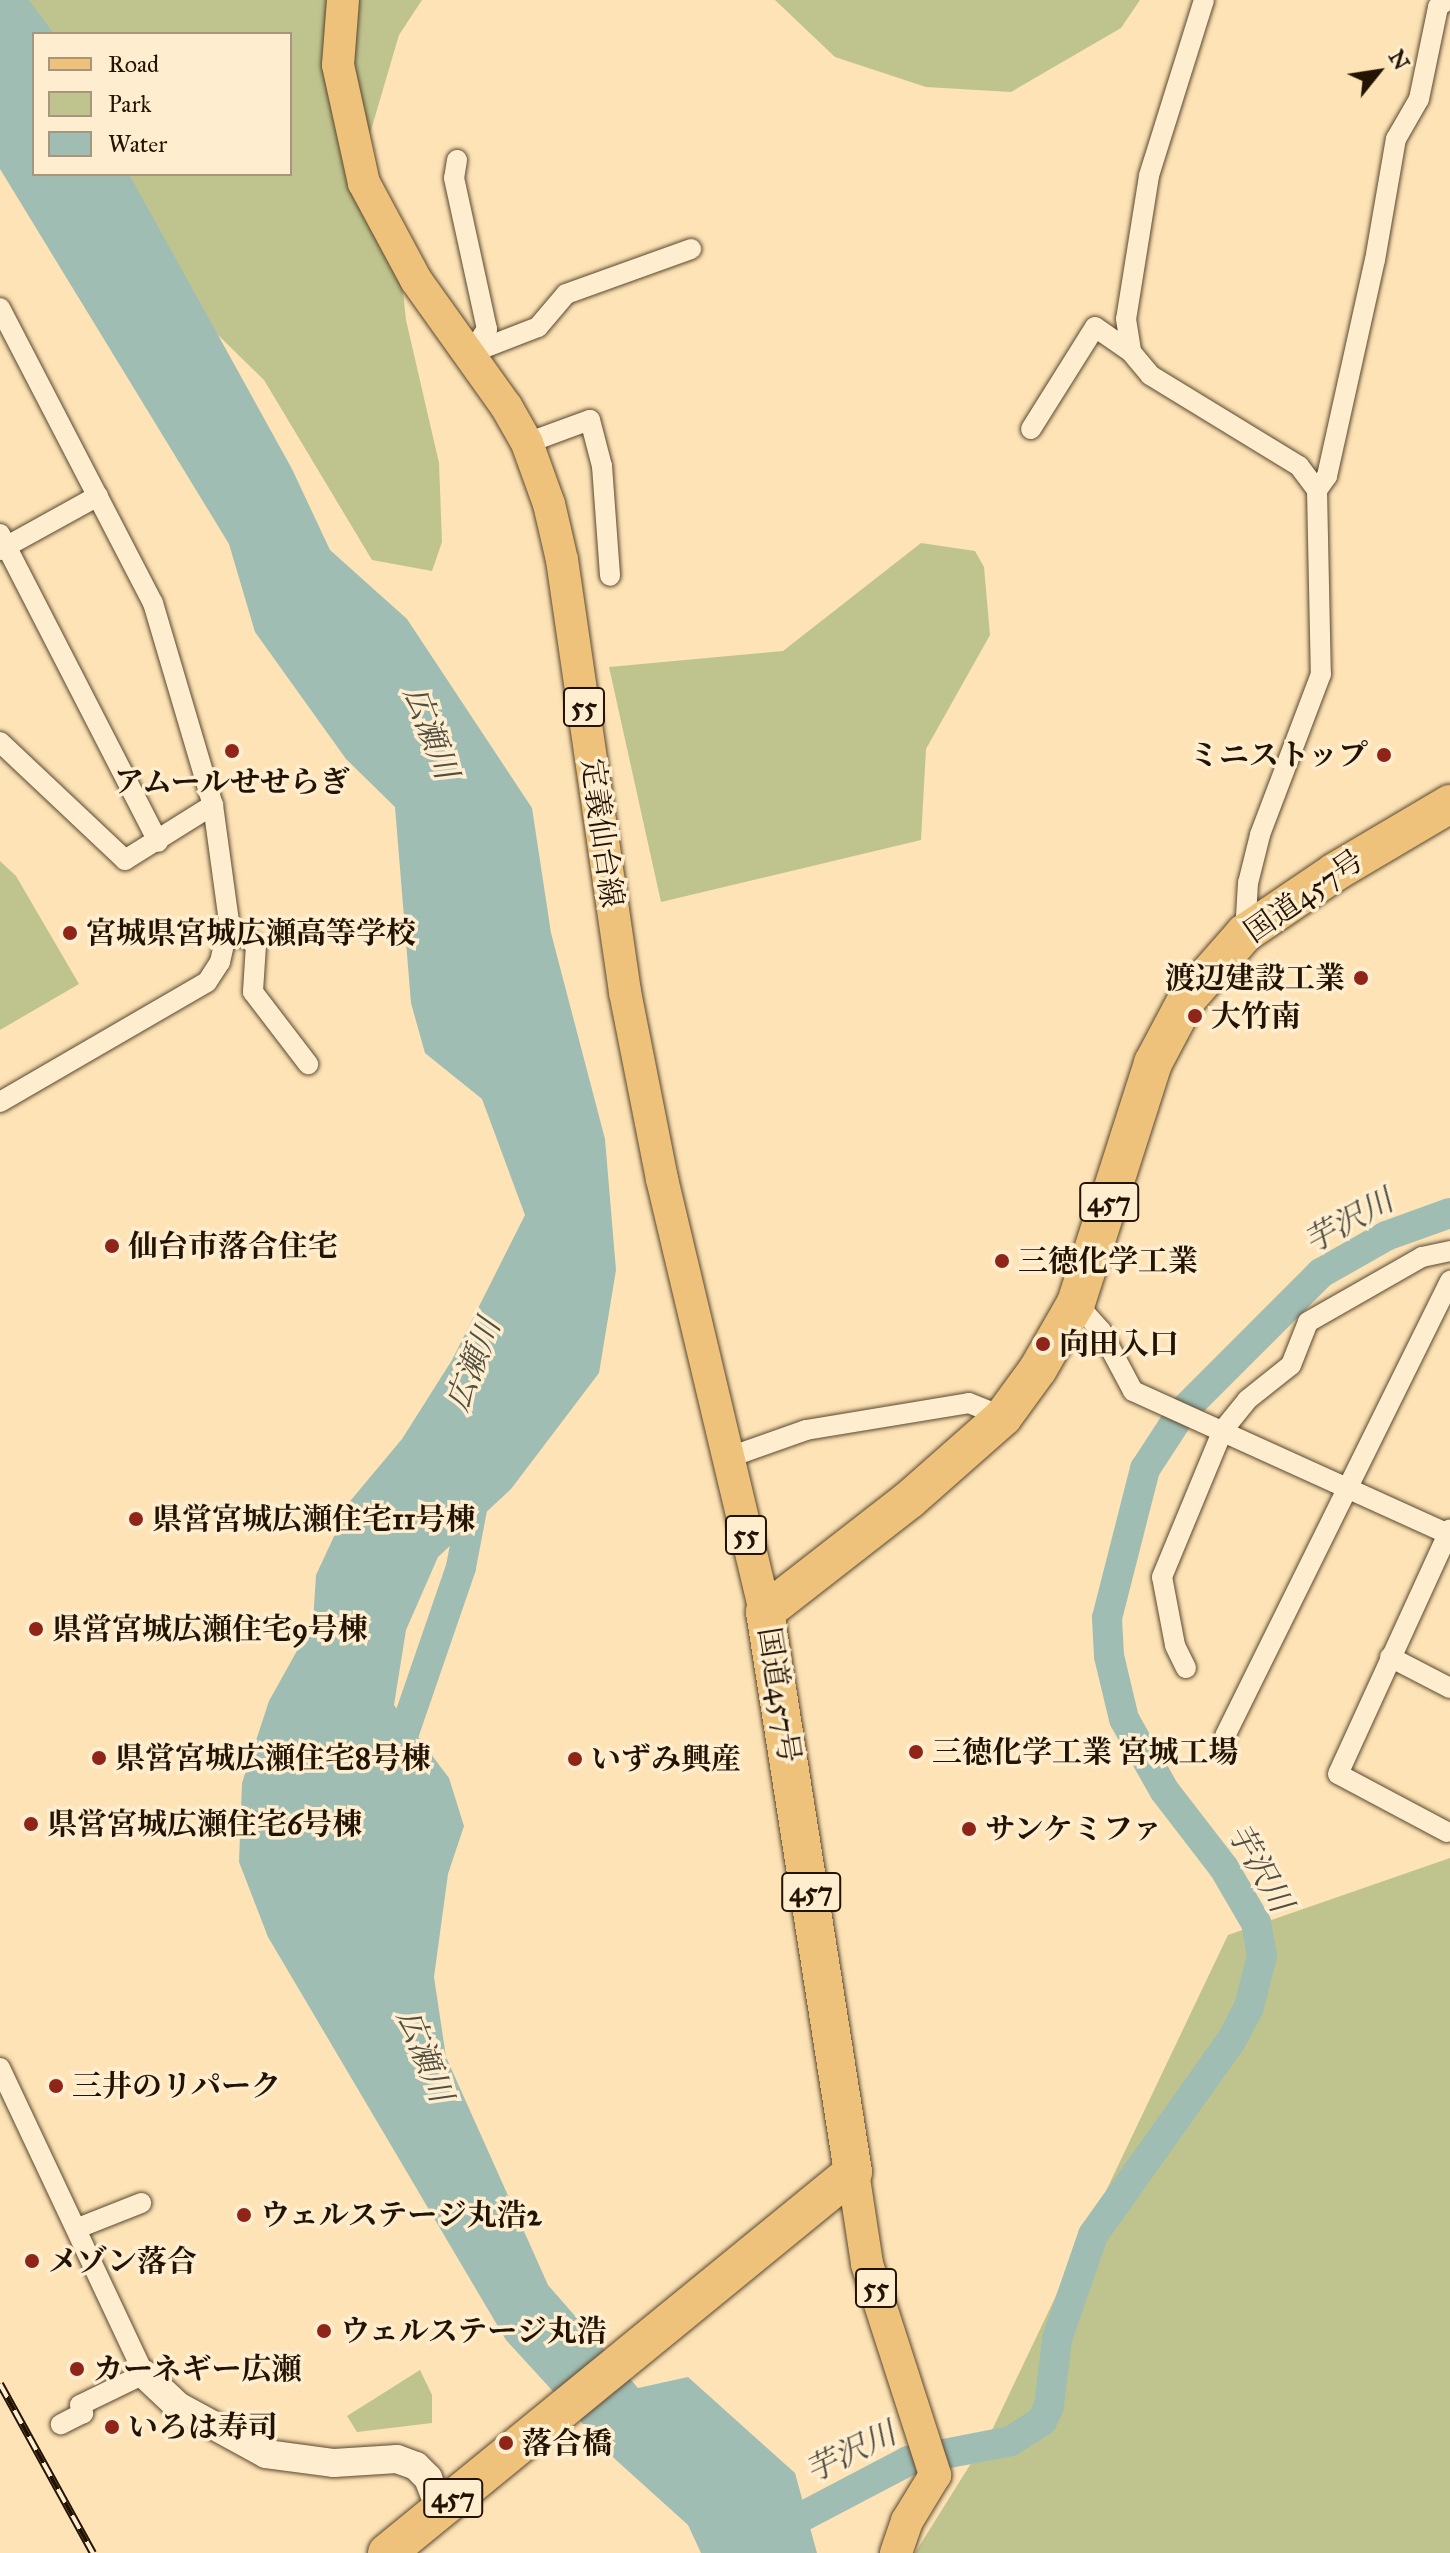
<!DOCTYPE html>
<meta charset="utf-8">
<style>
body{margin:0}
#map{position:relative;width:1450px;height:2553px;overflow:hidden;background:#fde3b5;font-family:"IM FELL Great Primer","Noto Serif JP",serif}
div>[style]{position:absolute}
.green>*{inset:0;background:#bfc48e}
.water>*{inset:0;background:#a0bdb3}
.river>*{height:30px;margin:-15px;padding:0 15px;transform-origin:15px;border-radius:15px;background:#a0bdb3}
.roads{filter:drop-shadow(0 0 2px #5a472f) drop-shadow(0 0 2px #5a472f)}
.street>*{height:20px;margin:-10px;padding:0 10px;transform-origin:10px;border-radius:10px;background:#feedcf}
.secondary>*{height:28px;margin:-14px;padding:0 14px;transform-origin:14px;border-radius:14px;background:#feedcf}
.primary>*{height:32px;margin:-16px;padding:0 16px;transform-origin:16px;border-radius:16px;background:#eec27a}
.highway>*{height:38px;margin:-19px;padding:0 19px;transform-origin:19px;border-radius:19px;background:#eec27a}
.rail>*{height:8px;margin-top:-4px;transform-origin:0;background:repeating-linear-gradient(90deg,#feedcf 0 15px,#231302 0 30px);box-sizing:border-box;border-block:2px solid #231302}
.dots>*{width:22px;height:22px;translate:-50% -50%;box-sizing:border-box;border:4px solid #feedcf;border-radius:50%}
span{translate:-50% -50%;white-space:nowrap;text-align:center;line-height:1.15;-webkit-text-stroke:7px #feedcf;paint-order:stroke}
.shield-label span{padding:2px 6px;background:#feedcf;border:2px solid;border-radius:6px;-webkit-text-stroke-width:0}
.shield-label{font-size:28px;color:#231302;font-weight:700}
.poi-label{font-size:30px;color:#231302;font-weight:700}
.right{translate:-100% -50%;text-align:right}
.left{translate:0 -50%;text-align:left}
.street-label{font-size:30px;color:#231302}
.water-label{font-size:32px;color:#4f4e40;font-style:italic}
.legend{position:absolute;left:32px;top:32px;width:260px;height:144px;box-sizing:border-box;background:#feedcf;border:2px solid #a6967d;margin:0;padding:10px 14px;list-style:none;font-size:24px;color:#231302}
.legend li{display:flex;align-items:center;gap:16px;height:40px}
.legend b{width:40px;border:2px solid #a6967d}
.north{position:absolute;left:1338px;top:32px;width:80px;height:80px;-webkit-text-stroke:6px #feedcf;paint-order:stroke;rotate:60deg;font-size:22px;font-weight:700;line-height:32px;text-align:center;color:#231302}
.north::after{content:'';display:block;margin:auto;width:28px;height:36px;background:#231302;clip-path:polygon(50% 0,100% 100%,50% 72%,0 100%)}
</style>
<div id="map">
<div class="green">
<div style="clip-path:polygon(0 0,422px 0,399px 35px,369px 137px,399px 254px,406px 320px,439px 463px,442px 542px,432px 571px,372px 560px,264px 380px,54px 174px,290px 174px,290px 34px,34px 34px)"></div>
<div style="clip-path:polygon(775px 0,1140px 0,1121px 28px,1011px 92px,926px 87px,835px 57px)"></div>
<div style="clip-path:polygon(921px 543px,975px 551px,984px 567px,990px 635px,926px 749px,921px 840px,661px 902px,609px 667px,783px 651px)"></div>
<div style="clip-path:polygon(0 861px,16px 876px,79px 984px,0 1030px)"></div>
<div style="clip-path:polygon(1450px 1858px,1450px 2553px,915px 2553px,993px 2428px,1228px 1935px)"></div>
<div style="clip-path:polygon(420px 2370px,432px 2395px,432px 2423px,357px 2432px,347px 2416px)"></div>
</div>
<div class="water">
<div style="clip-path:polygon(0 0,29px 0,54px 34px,34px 34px,34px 174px,129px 174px,292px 469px,330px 550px,407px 619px,532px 808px,551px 933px,605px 1139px,616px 1270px,599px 1373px,511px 1489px,438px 1557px,406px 1630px,394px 1705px,449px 1778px,464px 1826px,448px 1874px,434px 1977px,446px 2057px,548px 2285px,638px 2388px,688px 2377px,795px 2473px,817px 2553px,701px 2553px,688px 2525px,616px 2460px,506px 2340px,268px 1937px,239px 1862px,242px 1783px,269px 1701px,313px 1622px,316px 1575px,351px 1500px,402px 1439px,452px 1360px,525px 1215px,482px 1099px,425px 1053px,411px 1003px,395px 807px,346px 759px,255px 632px,229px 544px,0 169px)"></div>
</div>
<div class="river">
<div style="left:395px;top:1759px;width:203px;rotate:-71deg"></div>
<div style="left:461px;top:1567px;width:80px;rotate:-79.2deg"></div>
<div style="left:771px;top:2533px;width:155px;rotate:-27.7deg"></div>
<div style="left:908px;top:2461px;width:105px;rotate:-11deg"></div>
<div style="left:1011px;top:2441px;width:37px;rotate:-33deg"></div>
<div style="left:1042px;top:2421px;width:17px;rotate:-65deg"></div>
<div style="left:1049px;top:2406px;width:67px;rotate:-83.2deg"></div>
<div style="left:1057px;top:2339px;width:110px;rotate:-70.9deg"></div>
<div style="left:1093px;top:2235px;width:238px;rotate:-54.6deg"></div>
<div style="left:1231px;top:2041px;width:38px;rotate:-62deg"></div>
<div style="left:1249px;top:2007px;width:53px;rotate:-75.7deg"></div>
<div style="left:1262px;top:1956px;width:34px;rotate:-100deg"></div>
<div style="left:1256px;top:1923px;width:64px;rotate:-120.2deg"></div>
<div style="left:1224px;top:1868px;width:98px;rotate:-127.6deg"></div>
<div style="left:1164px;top:1790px;width:81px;rotate:-119.4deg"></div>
<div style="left:1124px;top:1719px;width:65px;rotate:-103.4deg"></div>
<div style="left:1109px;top:1656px;width:38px;rotate:-93deg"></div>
<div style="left:1107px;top:1618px;width:154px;rotate:-75.7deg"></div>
<div style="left:1145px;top:1469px;width:68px;rotate:-57deg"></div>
<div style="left:1182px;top:1412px;width:197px;rotate:-45deg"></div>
<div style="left:1321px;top:1273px;width:75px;rotate:-29.6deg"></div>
<div style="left:1386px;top:1236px;width:68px;rotate:-19.8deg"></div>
</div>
<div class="roads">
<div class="street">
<div style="left:1204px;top:0;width:184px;rotate:107.4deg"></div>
<div style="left:1149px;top:176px;width:145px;rotate:99.1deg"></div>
<div style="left:1126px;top:319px;width:33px;rotate:81deg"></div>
<div style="left:1131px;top:352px;width:30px;rotate:50deg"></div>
<div style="left:1150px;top:375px;width:175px;rotate:31.4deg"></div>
<div style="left:1299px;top:466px;width:30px;rotate:53deg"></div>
<div style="left:1317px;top:490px;width:184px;rotate:88.8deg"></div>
<div style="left:1321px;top:674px;width:172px;rotate:110.8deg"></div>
<div style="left:1260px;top:835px;width:49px;rotate:104deg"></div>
<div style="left:1248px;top:883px;width:50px;rotate:93.4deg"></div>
<div style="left:457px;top:160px;width:18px;rotate:99deg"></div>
<div style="left:454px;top:178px;width:155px;rotate:77.7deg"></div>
<div style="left:487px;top:329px;width:29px;rotate:124deg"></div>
<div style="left:0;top:308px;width:332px;rotate:62.6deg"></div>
<div style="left:153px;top:603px;width:211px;rotate:73.5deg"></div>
<div style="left:213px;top:805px;width:118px;rotate:82.2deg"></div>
<div style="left:229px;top:922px;width:41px;rotate:102.7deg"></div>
<div style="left:220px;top:962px;width:24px;rotate:123deg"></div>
<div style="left:207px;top:982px;width:239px;rotate:149.9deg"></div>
<div style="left:471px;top:353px;width:72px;rotate:-21.2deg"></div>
<div style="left:538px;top:327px;width:43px;rotate:-49.7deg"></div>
<div style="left:566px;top:294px;width:133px;rotate:-19.8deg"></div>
<div style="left:1031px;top:429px;width:120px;rotate:-57.9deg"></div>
<div style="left:1095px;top:327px;width:44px;rotate:34.8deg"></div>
<div style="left:527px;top:443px;width:67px;rotate:-20.1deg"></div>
<div style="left:590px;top:420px;width:48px;rotate:75.4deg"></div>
<div style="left:602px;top:466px;width:110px;rotate:85.8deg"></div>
<div style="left:1317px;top:490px;width:17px;rotate:-54deg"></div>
<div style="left:1327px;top:476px;width:221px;rotate:-77.5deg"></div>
<div style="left:1375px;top:260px;width:123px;rotate:-80.2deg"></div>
<div style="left:1396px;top:139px;width:46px;rotate:-60.1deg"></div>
<div style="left:1419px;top:99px;width:94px;rotate:-78.3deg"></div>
<div style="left:1438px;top:7px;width:11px;rotate:-38deg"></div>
<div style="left:0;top:534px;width:346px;rotate:62.8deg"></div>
<div style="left:0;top:550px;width:112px;rotate:-28.9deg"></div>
<div style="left:0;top:742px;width:172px;rotate:43.3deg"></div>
<div style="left:125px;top:860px;width:104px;rotate:-32deg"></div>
<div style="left:228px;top:938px;width:16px;rotate:-7deg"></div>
<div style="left:244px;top:936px;width:15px;rotate:37deg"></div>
<div style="left:256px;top:945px;width:47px;rotate:93.7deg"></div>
<div style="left:253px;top:992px;width:91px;rotate:52.6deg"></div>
<div style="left:1076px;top:1303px;width:38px;rotate:48deg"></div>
<div style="left:1101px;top:1331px;width:68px;rotate:61.9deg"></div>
<div style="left:1133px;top:1391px;width:348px;rotate:24.4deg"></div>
<div style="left:727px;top:1458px;width:84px;rotate:-19.5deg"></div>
<div style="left:806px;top:1430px;width:165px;rotate:-9.4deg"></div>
<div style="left:969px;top:1403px;width:37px;rotate:22deg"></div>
<div style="left:1390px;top:1657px;width:68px;rotate:27.3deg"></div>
<div style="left:1186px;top:1668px;width:25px;rotate:-116deg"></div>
<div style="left:1175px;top:1645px;width:69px;rotate:-100.8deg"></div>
<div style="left:1162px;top:1577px;width:159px;rotate:-67.5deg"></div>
<div style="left:1223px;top:1430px;width:38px;rotate:-51deg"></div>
<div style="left:1247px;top:1400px;width:56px;rotate:-38.5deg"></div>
<div style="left:1291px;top:1365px;width:46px;rotate:-68.4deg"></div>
<div style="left:1308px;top:1322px;width:131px;rotate:-29.7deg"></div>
<div style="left:1422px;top:1257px;width:29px;rotate:-12deg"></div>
<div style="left:1225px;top:1736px;width:508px;rotate:-63.69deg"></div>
<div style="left:1447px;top:1832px;width:123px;rotate:-152deg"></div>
<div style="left:1338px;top:1774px;width:269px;rotate:-65.4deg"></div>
<div style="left:0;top:2068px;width:338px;rotate:64.8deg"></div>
<div style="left:144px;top:2374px;width:71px;rotate:154.2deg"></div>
<div style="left:80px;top:2405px;width:9px;rotate:69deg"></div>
<div style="left:83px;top:2413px;width:25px;rotate:153deg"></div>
<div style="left:78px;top:2228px;width:68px;rotate:-21.6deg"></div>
</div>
<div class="secondary">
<div style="left:144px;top:2374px;width:47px;rotate:43.3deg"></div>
<div style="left:178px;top:2406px;width:100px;rotate:28.6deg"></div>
<div style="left:266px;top:2454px;width:69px;rotate:7.5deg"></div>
<div style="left:334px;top:2463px;width:63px;rotate:-3.6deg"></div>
<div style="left:397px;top:2459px;width:20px;rotate:20deg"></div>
<div style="left:416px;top:2466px;width:17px;rotate:45deg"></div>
<div style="left:428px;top:2478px;width:33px;rotate:69deg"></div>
</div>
<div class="primary">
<div style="left:343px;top:0;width:65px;rotate:94.4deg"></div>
<div style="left:338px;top:65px;width:121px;rotate:77.6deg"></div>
<div style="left:364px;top:183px;width:110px;rotate:61.8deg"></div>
<div style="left:416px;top:280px;width:155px;rotate:54.5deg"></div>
<div style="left:506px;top:406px;width:43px;rotate:60.4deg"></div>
<div style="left:527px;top:443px;width:65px;rotate:70.2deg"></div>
<div style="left:549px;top:504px;width:57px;rotate:76.9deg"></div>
<div style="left:562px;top:560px;width:437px;rotate:81.7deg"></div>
<div style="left:625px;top:992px;width:191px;rotate:78.8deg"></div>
<div style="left:662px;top:1179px;width:445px;rotate:76.6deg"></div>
<div style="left:853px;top:2172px;width:93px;rotate:81.3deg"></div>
<div style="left:867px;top:2264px;width:222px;rotate:72.1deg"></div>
<div style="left:935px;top:2475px;width:54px;rotate:121.3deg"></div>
<div style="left:907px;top:2521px;width:34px;rotate:109deg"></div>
</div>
<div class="highway">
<div style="left:387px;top:2553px;width:602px;rotate:-39.27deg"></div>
<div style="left:853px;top:2172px;width:567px;rotate:-98.93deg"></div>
<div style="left:765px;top:1612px;width:182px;rotate:-37.9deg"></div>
<div style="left:909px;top:1500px;width:125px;rotate:-41.4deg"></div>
<div style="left:1003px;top:1417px;width:59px;rotate:-53.9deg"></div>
<div style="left:1038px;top:1369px;width:76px;rotate:-60.1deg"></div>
<div style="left:1076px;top:1303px;width:252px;rotate:-72.2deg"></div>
<div style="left:1153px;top:1063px;width:72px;rotate:-62deg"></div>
<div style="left:1187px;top:999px;width:88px;rotate:-48.7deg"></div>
<div style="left:1245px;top:933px;width:109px;rotate:-34.1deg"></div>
<div style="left:1335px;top:872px;width:134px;rotate:-30.6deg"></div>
</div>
</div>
<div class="rail">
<div style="left:0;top:2384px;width:193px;rotate:61.2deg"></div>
</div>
<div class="dots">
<div style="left:232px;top:751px;background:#8f2418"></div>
<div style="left:1384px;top:755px;background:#8f2418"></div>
<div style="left:70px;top:933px;background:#8f2418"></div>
<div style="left:1361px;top:978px;background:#8f2418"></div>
<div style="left:1195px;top:1016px;background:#8f2418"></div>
<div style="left:112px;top:1246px;background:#8f2418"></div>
<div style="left:1002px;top:1261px;background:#8f2418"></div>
<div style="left:1043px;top:1344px;background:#8f2418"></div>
<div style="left:136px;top:1519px;background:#8f2418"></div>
<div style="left:36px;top:1629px;background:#8f2418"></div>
<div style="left:916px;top:1752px;background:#8f2418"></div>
<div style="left:99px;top:1758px;background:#8f2418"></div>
<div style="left:575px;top:1759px;background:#8f2418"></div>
<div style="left:31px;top:1824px;background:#8f2418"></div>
<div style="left:969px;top:1829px;background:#8f2418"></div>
<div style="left:56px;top:2086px;background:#8f2418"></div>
<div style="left:244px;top:2215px;background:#8f2418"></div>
<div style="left:32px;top:2261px;background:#8f2418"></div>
<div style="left:324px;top:2331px;background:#8f2418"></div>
<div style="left:77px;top:2369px;background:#8f2418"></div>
<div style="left:112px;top:2427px;background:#8f2418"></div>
<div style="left:506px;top:2443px;background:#8f2418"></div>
</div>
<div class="shield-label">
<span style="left:584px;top:707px">55</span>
<span style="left:1109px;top:1202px">457</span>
<span style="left:746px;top:1535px">55</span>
<span style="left:811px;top:1892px">457</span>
<span style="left:876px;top:2288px">55</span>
<span style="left:453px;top:2498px">457</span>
</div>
<div class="poi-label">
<span class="right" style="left:1368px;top:755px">ミニストップ</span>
<span style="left:232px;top:782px">アムールせせらぎ</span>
<span class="left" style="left:86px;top:933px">宮城県宮城広瀬高等学校</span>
<span class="right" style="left:1345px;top:978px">渡辺建設工業</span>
<span class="left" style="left:1211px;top:1016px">大竹南</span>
<span class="left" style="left:128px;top:1246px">仙台市落合住宅</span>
<span class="left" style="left:1018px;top:1261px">三徳化学工業</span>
<span class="left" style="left:1059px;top:1344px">向田入口</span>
<span class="left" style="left:152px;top:1519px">県営宮城広瀬住宅11号棟</span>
<span class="left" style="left:52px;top:1629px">県営宮城広瀬住宅9号棟</span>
<span class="left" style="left:932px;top:1752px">三徳化学工業 宮城工場</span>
<span class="left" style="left:115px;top:1758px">県営宮城広瀬住宅8号棟</span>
<span class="left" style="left:591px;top:1759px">いずみ興産</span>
<span class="left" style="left:47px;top:1824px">県営宮城広瀬住宅6号棟</span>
<span class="left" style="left:985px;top:1829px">サンケミファ</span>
<span class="left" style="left:72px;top:2086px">三井のリパーク</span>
<span class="left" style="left:260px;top:2215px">ウェルステージ丸浩2</span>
<span class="left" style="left:48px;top:2261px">メゾン落合</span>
<span class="left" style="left:340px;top:2331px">ウェルステージ丸浩</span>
<span class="left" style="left:93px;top:2369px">カーネギー広瀬</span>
<span class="left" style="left:128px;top:2427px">いろは寿司</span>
<span class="left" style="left:522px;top:2443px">落合橋</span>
</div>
<div class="street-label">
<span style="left:602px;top:833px;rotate:82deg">定義仙台線</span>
<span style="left:1304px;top:896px;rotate:-35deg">国道457号</span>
<span style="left:779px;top:1695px;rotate:81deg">国道457号</span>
</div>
<div class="water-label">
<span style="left:430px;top:733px;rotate:69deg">広瀬川</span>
<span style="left:1349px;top:1222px;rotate:-29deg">芋沢川</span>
<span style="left:474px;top:1365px;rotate:-69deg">広瀬川</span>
<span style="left:1259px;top:1868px;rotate:60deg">芋沢川</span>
<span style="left:424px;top:2056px;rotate:68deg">広瀬川</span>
<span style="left:851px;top:2453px;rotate:-26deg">芋沢川</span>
</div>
<ul class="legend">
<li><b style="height:10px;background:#eec27a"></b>Road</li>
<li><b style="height:22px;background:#bfc48e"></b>Park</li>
<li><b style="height:22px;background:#a0bdb3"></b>Water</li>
</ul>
<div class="north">N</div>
</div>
